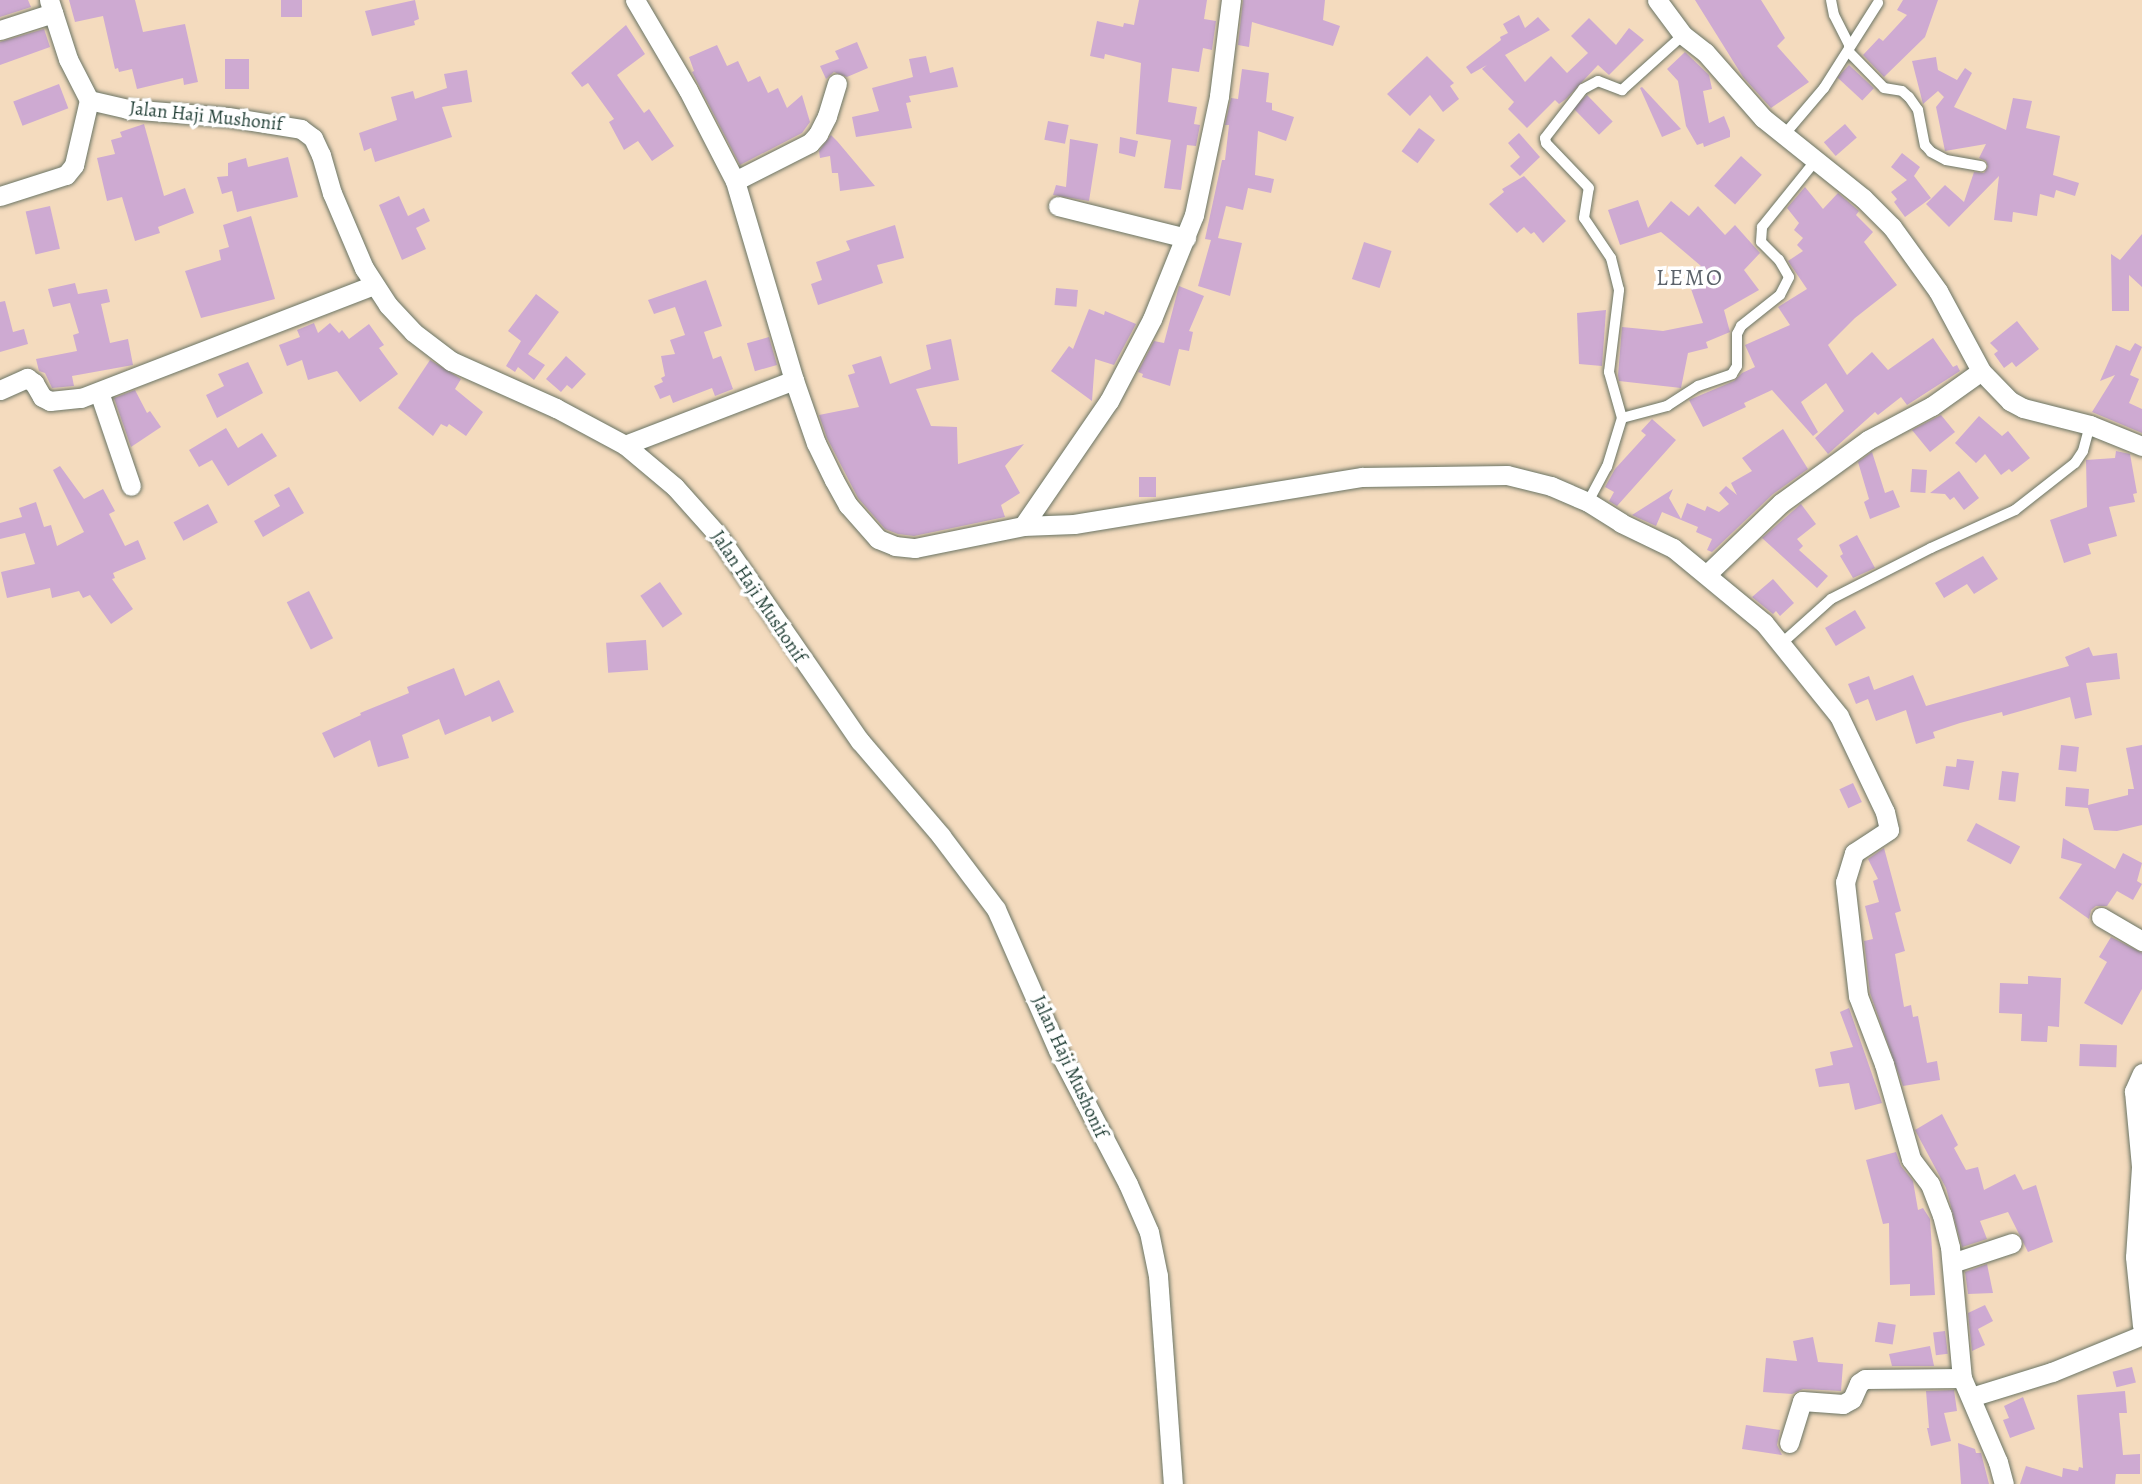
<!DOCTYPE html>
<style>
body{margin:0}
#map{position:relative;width:2142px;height:1484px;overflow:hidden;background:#f4dbbe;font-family:Alegreya,serif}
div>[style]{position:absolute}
.building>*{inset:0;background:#ceaad2;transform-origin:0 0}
.roads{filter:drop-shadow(0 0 2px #6a7464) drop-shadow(0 0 2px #6a7464)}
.lane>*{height:10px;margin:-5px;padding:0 5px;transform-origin:5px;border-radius:5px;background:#fff}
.street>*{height:19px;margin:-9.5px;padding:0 9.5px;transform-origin:9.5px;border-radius:9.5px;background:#fff}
span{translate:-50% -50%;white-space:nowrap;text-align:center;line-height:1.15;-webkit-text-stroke:7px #fff;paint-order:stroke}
.street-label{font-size:19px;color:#1f3d34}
.quarter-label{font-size:23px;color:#5c636b;letter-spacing:2px}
</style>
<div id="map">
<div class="building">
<div style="clip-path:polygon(0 0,28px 0,31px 7px,0 17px)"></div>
<div style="clip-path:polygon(69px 0,135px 0,143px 32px,185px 24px,198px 82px,184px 85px,183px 78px,137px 89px,132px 69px,119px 72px,118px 68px,115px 69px,103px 16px,75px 22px)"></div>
<div style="left:281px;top:0;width:21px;height:17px"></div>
<div style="clip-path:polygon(415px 0,419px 19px,414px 21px,415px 25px,372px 36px,365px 11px)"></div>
<div style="clip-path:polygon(1139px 0,1207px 0,1204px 19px,1216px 21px,1212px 50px,1203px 48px,1199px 72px,1172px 68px,1168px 102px,1197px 107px,1194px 124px,1200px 125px,1196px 146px,1187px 145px,1181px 190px,1164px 188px,1171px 140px,1136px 134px,1141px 63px,1105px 54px,1104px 59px,1090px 56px,1097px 21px,1123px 27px,1124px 23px,1134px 25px)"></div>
<div style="clip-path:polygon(1243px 0,1325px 0,1323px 20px,1340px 26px,1333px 46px,1252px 22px,1249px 47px,1238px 45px)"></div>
<div style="clip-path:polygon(1695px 0,1761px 0,1785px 38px,1777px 46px,1809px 82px,1771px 108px,1743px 77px)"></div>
<div style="clip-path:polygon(1903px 0,1938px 0,1925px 37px,1884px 77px,1863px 55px,1879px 38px,1883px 41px,1907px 15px,1897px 10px)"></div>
<div style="clip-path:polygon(1519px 15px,1525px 28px,1538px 17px,1550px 30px,1505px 55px,1525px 82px,1551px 56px,1567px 73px,1588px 53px,1571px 36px,1589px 18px,1616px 45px,1629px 28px,1644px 40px,1609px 75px,1598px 65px,1566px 99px,1559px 104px,1555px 100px,1527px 128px,1508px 109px,1514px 102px,1482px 69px,1487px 65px,1471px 74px,1466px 67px,1501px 40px,1500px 37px,1508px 33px,1503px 24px)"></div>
<div style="clip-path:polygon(626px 25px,645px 54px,617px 75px,644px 113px,649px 109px,674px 146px,652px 161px,638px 141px,624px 150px,609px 122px,614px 119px,588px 83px,582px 87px,571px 73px)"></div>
<div style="clip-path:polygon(44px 29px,50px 47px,0 65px,0 42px)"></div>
<div style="clip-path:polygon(857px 42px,868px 68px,847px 77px,834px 72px,826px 79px,820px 66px,839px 59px,835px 51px)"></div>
<div style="clip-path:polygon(717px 45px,727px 66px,738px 61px,748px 82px,760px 76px,768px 93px,778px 88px,787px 108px,802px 95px,810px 122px,802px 133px,740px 165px,692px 72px,694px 71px,689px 57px)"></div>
<div style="clip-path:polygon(1685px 52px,1709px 75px,1712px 89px,1703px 91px,1709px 123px,1724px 116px,1730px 131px,1730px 137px,1704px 147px,1703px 143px,1697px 145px,1686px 126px,1678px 81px,1667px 69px)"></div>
<div style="clip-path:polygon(926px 56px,930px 73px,953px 67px,958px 87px,909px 96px,911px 102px,906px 103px,912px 128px,856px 137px,852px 117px,879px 111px,872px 88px,913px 77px,909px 59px)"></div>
<div style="clip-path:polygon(1427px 56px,1454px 83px,1450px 86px,1459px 99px,1443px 112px,1430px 95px,1410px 116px,1387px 94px)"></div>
<div style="clip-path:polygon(1936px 57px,1938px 70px,1957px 80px,1965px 68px,1972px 73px,1954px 107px,2006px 130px,2013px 98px,2032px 101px,2026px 128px,2060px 136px,2053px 175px,2079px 183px,2075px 196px,2056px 190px,2054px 198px,2040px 194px,2037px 216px,2013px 212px,2012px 222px,1994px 220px,1999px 176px,1949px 227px,1926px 204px,1945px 185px,1964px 202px,1974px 172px,1984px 173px,1988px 167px,1986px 161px,1979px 158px,1986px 144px,1945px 151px,1936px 107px,1944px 97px,1938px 91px,1923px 104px,1912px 61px)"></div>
<div style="left:225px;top:59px;width:24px;height:30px"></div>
<div style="left:1849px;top:65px;width:34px;height:17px;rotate:43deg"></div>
<div style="clip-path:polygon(1242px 69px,1269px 73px,1266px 102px,1272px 103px,1272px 110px,1294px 117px,1286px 141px,1258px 131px,1255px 175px,1274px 179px,1271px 193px,1248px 188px,1243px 210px,1226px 206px,1218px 238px,1242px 243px,1230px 296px,1198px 286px,1211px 240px,1205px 239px,1222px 160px,1225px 160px,1229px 125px,1225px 125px,1231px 98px,1238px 99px)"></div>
<div style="clip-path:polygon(467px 70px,472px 102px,442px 107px,452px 137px,375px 162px,371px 148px,364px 151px,359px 133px,397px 120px,391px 97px,413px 91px,415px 99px,447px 88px,444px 74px)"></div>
<div style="left:59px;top:84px;width:26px;height:49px;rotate:69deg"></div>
<div style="clip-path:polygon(1642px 87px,1681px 129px,1662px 137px,1640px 88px)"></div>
<div style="left:1587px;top:95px;width:37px;height:19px;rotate:46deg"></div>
<div style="left:1048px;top:121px;width:21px;height:19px;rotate:11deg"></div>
<div style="clip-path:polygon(144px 124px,164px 196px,185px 188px,194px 213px,158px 227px,160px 233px,135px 241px,122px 197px,107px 201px,97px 158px,115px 154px,111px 140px,122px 137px,120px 132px)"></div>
<div style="left:1845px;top:124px;width:18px;height:28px;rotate:49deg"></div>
<div style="left:1419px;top:128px;width:20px;height:29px;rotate:37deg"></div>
<div style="clip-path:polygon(1519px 133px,1540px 157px,1520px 176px,1510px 166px,1520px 157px,1508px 143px)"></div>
<div style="clip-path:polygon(831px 135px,837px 141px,875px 186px,840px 191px,838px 173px,832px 173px,830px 156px,820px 158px,819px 151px)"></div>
<div style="clip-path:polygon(1120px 137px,1138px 141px,1135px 157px,1119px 153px)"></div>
<div style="clip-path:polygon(1070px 139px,1098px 144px,1089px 201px,1053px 195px,1056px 185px,1066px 187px)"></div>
<div style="clip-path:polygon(1902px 153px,1920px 167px,1914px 176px,1931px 198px,1905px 217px,1894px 202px,1897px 199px,1891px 192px,1907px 180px,1891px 167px)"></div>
<div style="left:1741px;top:156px;width:28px;height:40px;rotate:42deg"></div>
<div style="clip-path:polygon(288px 157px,298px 197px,237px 212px,232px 191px,222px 194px,217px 177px,228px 176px,228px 163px,246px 158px,248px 167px)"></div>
<div style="clip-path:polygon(1524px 176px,1566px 221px,1543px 243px,1534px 232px,1531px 234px,1524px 227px,1517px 233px,1489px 204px,1504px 192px,1502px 189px)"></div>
<div style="clip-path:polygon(1805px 187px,1823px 209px,1838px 193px,1859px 211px,1856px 215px,1873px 232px,1864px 242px,1897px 285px,1855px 318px,1828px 345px,1847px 375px,1872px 352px,1888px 370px,1933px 338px,1953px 367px,1957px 365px,1960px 371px,1907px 405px,1901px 397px,1878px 415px,1875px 412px,1828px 454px,1815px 438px,1844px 411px,1826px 383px,1801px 402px,1818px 432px,1813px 436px,1772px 390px,1744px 403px,1746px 407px,1703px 427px,1689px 400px,1734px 381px,1742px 373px,1755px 367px,1745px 345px,1790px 325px,1778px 307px,1807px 289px,1788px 261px,1803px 251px,1797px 245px,1803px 238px,1794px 230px,1799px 223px,1787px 208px)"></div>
<div style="clip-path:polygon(399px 196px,408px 216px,424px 208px,430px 221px,416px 228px,426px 249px,402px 260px,379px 205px)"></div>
<div style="clip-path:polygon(1638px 200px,1648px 228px,1671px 201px,1689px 216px,1698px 206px,1725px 235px,1735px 225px,1760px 253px,1744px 270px,1759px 290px,1724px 310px,1730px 332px,1706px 342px,1708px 348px,1688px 353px,1681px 388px,1619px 381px,1618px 375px,1622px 327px,1663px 331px,1703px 323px,1685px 272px,1701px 266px,1661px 232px,1620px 245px,1608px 210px)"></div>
<div style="left:50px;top:206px;width:44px;height:25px;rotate:77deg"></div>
<div style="clip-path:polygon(251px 216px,275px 299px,201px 318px,185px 271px,221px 260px,219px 250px,229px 247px,223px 225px)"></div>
<div style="clip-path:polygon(895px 225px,904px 258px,877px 265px,883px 283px,818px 305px,811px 284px,822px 280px,816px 262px,850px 250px,846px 241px)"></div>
<div style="clip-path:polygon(2142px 234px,2142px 287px,2129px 275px,2129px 311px,2112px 311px,2111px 254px,2120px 260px)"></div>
<div style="left:1364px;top:242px;width:29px;height:39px;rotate:18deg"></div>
<div style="clip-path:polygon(706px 280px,722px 326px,704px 332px,713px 359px,721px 356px,733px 389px,715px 396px,712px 388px,673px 403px,670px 395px,660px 399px,654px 386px,663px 382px,661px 378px,665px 376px,661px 356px,675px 354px,670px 340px,685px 335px,675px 307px,654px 314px,648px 300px)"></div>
<div style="clip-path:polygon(75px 283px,78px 294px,107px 289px,110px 302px,101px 304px,110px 343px,128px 339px,133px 365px,72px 376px,74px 386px,52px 388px,45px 373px,39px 371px,36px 359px,77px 351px,73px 335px,79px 333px,70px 303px,53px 307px,48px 289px)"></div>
<div style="clip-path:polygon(1179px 286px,1204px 296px,1189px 331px,1193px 332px,1189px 351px,1179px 349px,1170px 386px,1142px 377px,1143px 374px,1138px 372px,1154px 341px,1164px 343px)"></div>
<div style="left:1056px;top:288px;width:22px;height:17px;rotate:5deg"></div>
<div style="clip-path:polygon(536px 294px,559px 312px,528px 354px,545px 365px,534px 380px,518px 367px,515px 372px,506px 366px,521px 341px,508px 331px)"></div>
<div style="clip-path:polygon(5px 301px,13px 332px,24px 329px,28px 344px,0 352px,0 302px)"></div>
<div style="clip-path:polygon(1089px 309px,1104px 315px,1105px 311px,1136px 324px,1114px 365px,1095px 359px,1092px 401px,1051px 371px,1069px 346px,1073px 349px)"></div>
<div style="clip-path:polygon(1606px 310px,1602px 366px,1579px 364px,1577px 313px)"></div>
<div style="clip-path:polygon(2017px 321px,2039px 349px,2016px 367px,2012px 362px,2004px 368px,1994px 354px,1998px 351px,1990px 343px)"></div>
<div style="clip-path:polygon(314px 323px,318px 333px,330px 323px,339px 333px,342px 330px,349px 339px,369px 324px,384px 345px,379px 348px,398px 374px,360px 402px,337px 371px,308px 380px,302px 360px,287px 366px,279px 345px,300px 337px,297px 330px)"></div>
<div style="left:769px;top:337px;width:29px;height:23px;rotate:74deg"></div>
<div style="clip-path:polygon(951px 339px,959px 380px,916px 389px,931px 426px,957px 427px,958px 464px,1024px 444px,1005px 466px,1020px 493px,1001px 505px,1005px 517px,914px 536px,898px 534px,885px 529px,858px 498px,827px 438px,819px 415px,859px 407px,848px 375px,855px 373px,852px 365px,881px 356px,890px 384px,931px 369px,926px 345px)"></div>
<div style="clip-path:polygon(2135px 343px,2142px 347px,2130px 375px,2139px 379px,2129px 403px,2142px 409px,2142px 433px,2092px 412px,2115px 375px,2100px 381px,2116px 345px,2130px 351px)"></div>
<div style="clip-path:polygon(566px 356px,586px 374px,572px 389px,567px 385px,561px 392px,546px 379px)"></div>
<div style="clip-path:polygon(430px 360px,461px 379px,455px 389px,483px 412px,466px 436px,449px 424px,447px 427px,441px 424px,433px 436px,398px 408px)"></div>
<div style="clip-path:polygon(248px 362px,263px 393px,217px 418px,206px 395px,224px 386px,218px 374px)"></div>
<div style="clip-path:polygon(135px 390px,147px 413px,150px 411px,161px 427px,131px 447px,114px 398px)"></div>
<div style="clip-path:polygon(1941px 415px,1955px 432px,1930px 452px,1912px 430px)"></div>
<div style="clip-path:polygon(1979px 416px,2002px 436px,2008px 431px,2030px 458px,2012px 472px,2009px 469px,2001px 475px,1985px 454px,1976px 463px,1955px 443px)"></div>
<div style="clip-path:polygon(1652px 419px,1676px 440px,1617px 506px,1609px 501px,1614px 492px,1605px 487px,1615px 469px,1646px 435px,1641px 431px)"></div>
<div style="clip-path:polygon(226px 428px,238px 448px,262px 433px,277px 456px,228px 486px,212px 460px,199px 467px,189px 450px)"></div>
<div style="clip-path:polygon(1783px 429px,1808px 469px,1773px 494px,1712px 552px,1707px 550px,1712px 539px,1696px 532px,1698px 527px,1662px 512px,1656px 526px,1632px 515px,1673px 489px,1669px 498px,1681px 519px,1687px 503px,1705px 511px,1707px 506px,1719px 512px,1729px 504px,1719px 493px,1726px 486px,1737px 495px,1731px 483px,1752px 471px,1742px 458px)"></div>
<div style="clip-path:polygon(2116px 451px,2130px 454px,2137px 493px,2133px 494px,2135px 502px,2109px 507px,2117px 536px,2088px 544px,2091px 554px,2064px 563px,2050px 520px,2087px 507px,2086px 460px,2115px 458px)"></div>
<div style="clip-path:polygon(1872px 452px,1885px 493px,1893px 490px,1900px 507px,1870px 519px,1864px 502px,1869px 499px,1858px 462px)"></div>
<div style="clip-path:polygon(60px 466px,84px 499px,103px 489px,115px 511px,109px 514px,125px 546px,138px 540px,146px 559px,113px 573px,115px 578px,112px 579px,133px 609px,111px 624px,90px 595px,83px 598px,79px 591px,52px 598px,50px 588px,7px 598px,1px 572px,35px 564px,25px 533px,0 539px,0 523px,22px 517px,19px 508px,36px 502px,44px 527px,51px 525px,57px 546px,84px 532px,53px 470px)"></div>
<div style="left:1912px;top:469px;width:15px;height:23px;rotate:4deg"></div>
<div style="clip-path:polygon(1959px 471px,1979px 498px,1964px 510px,1954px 497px,1950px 500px,1945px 494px,1930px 493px)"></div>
<div style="left:1139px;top:477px;width:17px;height:20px"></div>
<div style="clip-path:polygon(289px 487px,304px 513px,263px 537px,254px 521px,280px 506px,274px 495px)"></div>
<div style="left:208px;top:504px;width:21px;height:39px;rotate:62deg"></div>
<div style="clip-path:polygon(1801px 504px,1816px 524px,1797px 539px,1803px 546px,1799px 550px,1828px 576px,1817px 588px,1762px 538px)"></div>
<div style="clip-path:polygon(1857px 535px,1875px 568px,1853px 578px,1840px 556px,1843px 554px,1839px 545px)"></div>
<div style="clip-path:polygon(1983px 556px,1998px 579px,1974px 594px,1967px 584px,1944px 598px,1935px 583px)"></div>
<div style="clip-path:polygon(1773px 579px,1794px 603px,1780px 616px,1776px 611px,1773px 614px,1752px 597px)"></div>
<div style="left:660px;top:582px;width:39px;height:24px;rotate:55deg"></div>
<div style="left:309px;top:591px;width:53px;height:25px;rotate:63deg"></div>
<div style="left:1855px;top:610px;width:21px;height:35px;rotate:59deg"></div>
<div style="left:646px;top:640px;width:30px;height:40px;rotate:86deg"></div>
<div style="clip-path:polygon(2089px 647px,2093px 656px,2117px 653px,2120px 679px,2086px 683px,2092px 715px,2075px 719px,2070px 697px,2003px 716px,2002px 712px,1960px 723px,1933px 732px,1935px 738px,1916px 744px,1906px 710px,1876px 721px,1868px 699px,1856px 704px,1848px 684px,1869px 676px,1874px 690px,1913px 675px,1926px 706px,2069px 666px,2065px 657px)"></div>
<div style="clip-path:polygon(454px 668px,465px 696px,499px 680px,514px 712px,492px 722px,490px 716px,445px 735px,439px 719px,402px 735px,409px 758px,378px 767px,370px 740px,334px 758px,322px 733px,361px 715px,360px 713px,409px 693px,407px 687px)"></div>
<div style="left:2061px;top:745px;width:18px;height:25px;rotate:6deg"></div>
<div style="clip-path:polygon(2142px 745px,2142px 825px,2117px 831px,2094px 830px,2088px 808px,2065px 806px,2066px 787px,2089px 789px,2088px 805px,2128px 795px,2128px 789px,2134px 789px,2126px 748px)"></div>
<div style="clip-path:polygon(1957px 759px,1974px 761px,1969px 790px,1943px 786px,1946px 766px,1956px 767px)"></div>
<div style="left:2002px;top:771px;width:17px;height:29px;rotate:7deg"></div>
<div style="left:1853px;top:783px;width:21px;height:15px;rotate:65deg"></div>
<div style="left:1976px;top:823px;width:50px;height:20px;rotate:28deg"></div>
<div style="clip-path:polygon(2063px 838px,2115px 869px,2123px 853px,2142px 863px,2137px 881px,2142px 884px,2133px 900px,2117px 891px,2107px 906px,2096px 906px,2091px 910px,2089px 919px,2059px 898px,2082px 864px,2061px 858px)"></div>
<div style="clip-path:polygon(1884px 848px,1901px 911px,1895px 913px,1905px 951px,1895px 954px,1904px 1007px,1911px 1005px,1913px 1017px,1918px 1016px,1927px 1063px,1937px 1061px,1940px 1080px,1903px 1086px,1870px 993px,1864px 941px,1873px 939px,1865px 906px,1879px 902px,1873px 881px,1878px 879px,1868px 859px)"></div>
<div style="clip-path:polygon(2111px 937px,2142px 953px,2142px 989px,2122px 1025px,2084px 1003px,2107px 962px,2099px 957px)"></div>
<div style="clip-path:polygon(2028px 976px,2061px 978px,2059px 1027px,2048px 1026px,2047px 1042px,2021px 1041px,2022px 1014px,1999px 1013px,2000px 983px,2028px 984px)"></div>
<div style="clip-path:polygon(1849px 1008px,1882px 1103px,1855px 1110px,1849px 1083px,1819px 1087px,1815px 1069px,1833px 1065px,1830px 1052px,1853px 1047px,1840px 1012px)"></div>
<div style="left:2080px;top:1044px;width:37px;height:22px;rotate:2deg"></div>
<div style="clip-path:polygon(1942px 1114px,1958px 1145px,1954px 1148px,1966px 1170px,1978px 1167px,1984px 1190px,2015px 1174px,2023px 1190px,2036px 1185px,2053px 1242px,2028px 1252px,2008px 1212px,1980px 1221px,1987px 1239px,1962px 1247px,1946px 1188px,1915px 1130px)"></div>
<div style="clip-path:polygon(1896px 1152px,1901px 1166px,1913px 1181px,1918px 1210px,1923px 1208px,1930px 1219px,1935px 1295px,1910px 1296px,1910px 1284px,1890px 1285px,1889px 1223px,1883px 1224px,1866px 1160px)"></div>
<div style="clip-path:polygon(1987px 1264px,1993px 1293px,1968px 1294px,1965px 1272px)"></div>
<div style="clip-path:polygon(1985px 1305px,1993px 1321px,1978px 1329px,1985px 1345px,1972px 1351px,1968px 1313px)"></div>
<div style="left:1878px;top:1322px;width:18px;height:20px;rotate:9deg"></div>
<div style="left:1945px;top:1331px;width:23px;height:12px;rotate:83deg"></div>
<div style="clip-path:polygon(1813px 1337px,1818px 1362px,1843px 1364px,1841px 1391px,1803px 1389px,1792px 1394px,1763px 1392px,1766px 1358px,1797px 1361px,1793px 1341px)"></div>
<div style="clip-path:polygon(1930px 1346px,1934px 1366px,1892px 1366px,1889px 1354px)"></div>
<div style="left:2132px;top:1367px;width:16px;height:20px;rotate:76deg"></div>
<div style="clip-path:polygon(1954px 1390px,1957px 1411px,1944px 1413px,1951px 1441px,1931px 1446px,1927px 1428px,1929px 1428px,1926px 1391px)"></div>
<div style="clip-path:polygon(2125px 1391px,2127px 1413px,2119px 1413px,2123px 1455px,2140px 1454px,2140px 1474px,2116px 1474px,2115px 1484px,2020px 1484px,2026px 1466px,2062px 1477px,2063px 1468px,2078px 1471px,2079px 1467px,2083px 1468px,2077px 1395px)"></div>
<div style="clip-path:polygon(2023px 1397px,2035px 1429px,2010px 1438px,2003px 1420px,2009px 1418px,2004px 1406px)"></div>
<div style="clip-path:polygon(1746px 1425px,1780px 1430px,1777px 1445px,1782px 1455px,1742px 1449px)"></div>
<div style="clip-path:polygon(1958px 1443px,1975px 1449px,1976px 1453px,1981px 1453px,1989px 1484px,1961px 1484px)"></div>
</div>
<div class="roads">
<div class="lane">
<div style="left:1831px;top:0;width:15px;rotate:79deg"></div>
<div style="left:1834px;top:15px;width:33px;rotate:63deg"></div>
<div style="left:1849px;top:44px;width:8px;rotate:90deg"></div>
<div style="left:1849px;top:52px;width:50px;rotate:45.8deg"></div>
<div style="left:1884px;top:88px;width:18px;rotate:9deg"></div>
<div style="left:1902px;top:91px;width:9px;rotate:41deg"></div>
<div style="left:1909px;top:97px;width:16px;rotate:55deg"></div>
<div style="left:1918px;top:110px;width:36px;rotate:79deg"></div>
<div style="left:1925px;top:145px;width:9px;rotate:49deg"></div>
<div style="left:1931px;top:152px;width:17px;rotate:28deg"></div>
<div style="left:1946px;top:160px;width:36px;rotate:10deg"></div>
<div style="left:1784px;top:135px;width:62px;rotate:-49.6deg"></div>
<div style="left:1824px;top:88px;width:101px;rotate:-57.6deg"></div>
<div style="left:1622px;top:418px;width:47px;rotate:-14.9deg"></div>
<div style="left:1667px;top:406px;width:37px;rotate:-33deg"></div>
<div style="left:1698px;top:386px;width:36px;rotate:-19deg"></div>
<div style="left:1732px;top:374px;width:9px;rotate:-58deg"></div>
<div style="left:1737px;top:366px;width:32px;rotate:-90deg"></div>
<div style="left:1737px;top:334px;width:9px;rotate:-63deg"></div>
<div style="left:1741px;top:326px;width:50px;rotate:-38.5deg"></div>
<div style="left:1780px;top:295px;width:20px;rotate:-63deg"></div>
<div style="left:1789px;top:277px;width:20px;rotate:-120deg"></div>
<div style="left:1779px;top:260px;width:25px;rotate:-135deg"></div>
<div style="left:1761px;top:242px;width:15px;rotate:-86deg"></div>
<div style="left:1762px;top:227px;width:86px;rotate:-51.1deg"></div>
<div style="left:1588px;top:502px;width:40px;rotate:-62deg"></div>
<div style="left:1607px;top:467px;width:51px;rotate:-73deg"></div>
<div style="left:1622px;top:418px;width:48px;rotate:-105.8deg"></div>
<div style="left:1609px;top:372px;width:83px;rotate:-83deg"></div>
<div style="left:1619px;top:290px;width:33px;rotate:-104deg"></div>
<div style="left:1611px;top:258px;width:48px;rotate:-124deg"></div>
<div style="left:1584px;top:218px;width:30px;rotate:-81deg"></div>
<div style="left:1589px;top:188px;width:62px;rotate:-133.7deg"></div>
<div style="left:1546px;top:143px;width:5px;rotate:-101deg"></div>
<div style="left:1545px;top:138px;width:62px;rotate:-52.2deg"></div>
<div style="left:1583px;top:89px;width:17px;rotate:-28deg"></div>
<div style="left:1598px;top:81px;width:26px;rotate:21deg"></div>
<div style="left:1622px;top:90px;width:82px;rotate:-42deg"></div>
<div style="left:1782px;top:643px;width:66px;rotate:-41.9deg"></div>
<div style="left:1831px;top:599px;width:112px;rotate:-27deg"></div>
<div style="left:1931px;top:548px;width:92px;rotate:-24.3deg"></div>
<div style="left:2015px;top:510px;width:76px;rotate:-38.1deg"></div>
<div style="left:2075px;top:463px;width:14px;rotate:-56deg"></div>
<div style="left:2083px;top:451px;width:27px;rotate:-75deg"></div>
</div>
<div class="street">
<div style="left:49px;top:0;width:62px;rotate:72.1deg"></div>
<div style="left:68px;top:59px;width:46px;rotate:62.9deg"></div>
<div style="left:89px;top:100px;width:39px;rotate:13deg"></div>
<div style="left:127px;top:109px;width:101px;rotate:4.5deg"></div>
<div style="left:228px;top:117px;width:74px;rotate:9.3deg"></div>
<div style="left:301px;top:129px;width:15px;rotate:37deg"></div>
<div style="left:313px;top:138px;width:19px;rotate:65deg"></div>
<div style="left:321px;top:155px;width:40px;rotate:74deg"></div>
<div style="left:332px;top:193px;width:82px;rotate:66.9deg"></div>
<div style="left:364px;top:268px;width:44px;rotate:57deg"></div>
<div style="left:388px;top:305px;width:37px;rotate:47deg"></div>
<div style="left:413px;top:332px;width:48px;rotate:37.3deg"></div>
<div style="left:451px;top:361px;width:115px;rotate:24.1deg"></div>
<div style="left:556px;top:408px;width:78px;rotate:28.2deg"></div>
<div style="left:625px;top:445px;width:65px;rotate:40deg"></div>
<div style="left:675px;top:487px;width:63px;rotate:48.2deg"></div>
<div style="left:717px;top:534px;width:252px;rotate:55.4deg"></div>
<div style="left:860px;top:741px;width:125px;rotate:49.5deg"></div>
<div style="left:941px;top:836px;width:91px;rotate:53deg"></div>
<div style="left:996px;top:909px;width:154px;rotate:66.3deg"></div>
<div style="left:1058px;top:1050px;width:151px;rotate:62.4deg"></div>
<div style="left:1128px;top:1184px;width:52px;rotate:66.4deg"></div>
<div style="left:1149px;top:1232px;width:45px;rotate:78.4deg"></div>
<div style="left:1158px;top:1276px;width:209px;rotate:85.9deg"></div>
<div style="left:635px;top:0;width:104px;rotate:59.5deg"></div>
<div style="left:688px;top:90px;width:102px;rotate:62.7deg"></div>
<div style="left:735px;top:181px;width:208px;rotate:73.5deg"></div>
<div style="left:794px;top:380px;width:67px;rotate:70.8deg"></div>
<div style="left:816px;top:443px;width:41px;rotate:64.1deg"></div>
<div style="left:834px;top:480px;width:29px;rotate:61deg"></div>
<div style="left:848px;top:505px;width:45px;rotate:48.6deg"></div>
<div style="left:878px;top:539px;width:18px;rotate:22deg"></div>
<div style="left:895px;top:546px;width:20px;rotate:6deg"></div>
<div style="left:915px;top:548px;width:110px;rotate:-11.5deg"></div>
<div style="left:1023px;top:526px;width:152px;rotate:-55.5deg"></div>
<div style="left:1109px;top:401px;width:93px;rotate:-62.3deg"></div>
<div style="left:1152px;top:319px;width:112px;rotate:-68deg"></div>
<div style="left:1194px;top:215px;width:122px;rotate:-78.1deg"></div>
<div style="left:1219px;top:96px;width:97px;rotate:-82.9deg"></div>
<div style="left:1657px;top:0;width:44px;rotate:53.4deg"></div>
<div style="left:1683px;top:35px;width:28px;rotate:38deg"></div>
<div style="left:1705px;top:52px;width:88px;rotate:48.7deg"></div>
<div style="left:1763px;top:118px;width:128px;rotate:38.7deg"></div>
<div style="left:1863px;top:198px;width:41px;rotate:45deg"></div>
<div style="left:1892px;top:227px;width:79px;rotate:54.3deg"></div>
<div style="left:1938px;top:291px;width:91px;rotate:61.7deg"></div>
<div style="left:1981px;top:371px;width:42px;rotate:46deg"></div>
<div style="left:2010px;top:401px;width:15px;rotate:28deg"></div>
<div style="left:2023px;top:408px;width:69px;rotate:14.2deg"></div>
<div style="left:2090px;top:425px;width:56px;rotate:22deg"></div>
<div style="left:0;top:30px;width:56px;rotate:-17.8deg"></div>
<div style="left:735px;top:181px;width:84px;rotate:-26.9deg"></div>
<div style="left:810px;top:143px;width:12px;rotate:-48deg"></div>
<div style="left:818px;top:134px;width:20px;rotate:-63deg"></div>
<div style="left:827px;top:116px;width:34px;rotate:-73deg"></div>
<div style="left:0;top:196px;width:69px;rotate:-17.7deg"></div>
<div style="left:66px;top:175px;width:13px;rotate:-51deg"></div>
<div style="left:74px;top:165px;width:67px;rotate:-77deg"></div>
<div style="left:1058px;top:206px;width:132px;rotate:14deg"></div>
<div style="left:0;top:390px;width:30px;rotate:-24deg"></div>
<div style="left:27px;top:378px;width:9px;rotate:36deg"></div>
<div style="left:34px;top:383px;width:16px;rotate:60deg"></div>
<div style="left:42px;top:397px;width:9px;rotate:27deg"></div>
<div style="left:50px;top:401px;width:31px;rotate:-6deg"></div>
<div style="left:81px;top:398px;width:314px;rotate:-21.1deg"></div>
<div style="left:99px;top:392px;width:99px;rotate:71.2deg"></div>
<div style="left:625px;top:445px;width:181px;rotate:-21deg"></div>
<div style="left:1023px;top:526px;width:51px;rotate:-2.2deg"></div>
<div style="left:1074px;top:524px;width:292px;rotate:-9.3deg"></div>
<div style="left:1362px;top:477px;width:145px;rotate:-0.8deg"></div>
<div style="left:1507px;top:475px;width:45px;rotate:14deg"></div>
<div style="left:1551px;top:486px;width:40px;rotate:23.4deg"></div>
<div style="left:1588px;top:502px;width:39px;rotate:32deg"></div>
<div style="left:1621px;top:523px;width:58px;rotate:25.7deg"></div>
<div style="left:1673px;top:548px;width:118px;rotate:39.5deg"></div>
<div style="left:1764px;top:623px;width:119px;rotate:51.1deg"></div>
<div style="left:1839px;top:716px;width:106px;rotate:64.4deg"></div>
<div style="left:1885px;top:812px;width:18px;rotate:77deg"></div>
<div style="left:1889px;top:830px;width:42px;rotate:146.7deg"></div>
<div style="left:1854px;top:853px;width:30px;rotate:107deg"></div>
<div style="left:1845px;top:882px;width:115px;rotate:83.5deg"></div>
<div style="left:1858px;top:996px;width:73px;rotate:69.1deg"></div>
<div style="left:1884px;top:1064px;width:99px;rotate:74.1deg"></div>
<div style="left:1911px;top:1159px;width:31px;rotate:53deg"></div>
<div style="left:1930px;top:1184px;width:33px;rotate:69deg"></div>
<div style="left:1942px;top:1215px;width:33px;rotate:76deg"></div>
<div style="left:1950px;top:1247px;width:132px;rotate:84.8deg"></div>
<div style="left:1962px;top:1378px;width:91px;rotate:66.8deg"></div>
<div style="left:1998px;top:1462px;width:23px;rotate:75deg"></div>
<div style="left:1707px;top:574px;width:103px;rotate:-43.8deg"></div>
<div style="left:1781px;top:503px;width:107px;rotate:-35.9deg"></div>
<div style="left:1868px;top:440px;width:72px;rotate:-28deg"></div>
<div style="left:1932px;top:406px;width:60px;rotate:-35.5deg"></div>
<div style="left:2101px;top:917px;width:48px;rotate:30.3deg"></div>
<div style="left:2142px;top:1073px;width:20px;rotate:114deg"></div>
<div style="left:2134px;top:1091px;width:76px;rotate:84.7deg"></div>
<div style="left:2141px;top:1167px;width:90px;rotate:93.8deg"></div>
<div style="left:2135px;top:1257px;width:69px;rotate:84.2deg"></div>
<div style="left:1952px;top:1263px;width:63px;rotate:-18.4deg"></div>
<div style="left:1971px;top:1397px;width:85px;rotate:-17.2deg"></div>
<div style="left:2052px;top:1372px;width:97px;rotate:-22.3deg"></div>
<div style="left:1789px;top:1443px;width:44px;rotate:-72.8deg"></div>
<div style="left:1802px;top:1401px;width:41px;rotate:4.2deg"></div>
<div style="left:1843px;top:1404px;width:10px;rotate:-29deg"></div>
<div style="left:1852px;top:1399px;width:17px;rotate:-66deg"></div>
<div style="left:1859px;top:1383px;width:7px;rotate:-34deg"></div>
<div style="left:1865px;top:1379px;width:97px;rotate:-0.6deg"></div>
</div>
</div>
<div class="street-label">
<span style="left:206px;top:117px;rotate:6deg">Jalan Haji Mushonif</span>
<span style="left:758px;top:597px;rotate:56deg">Jalan Haji Mushonif</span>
<span style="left:1069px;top:1067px;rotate:65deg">Jalan Haji Mushonif</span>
</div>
<div class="quarter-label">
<span style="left:1690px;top:278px">LEMO</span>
</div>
</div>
